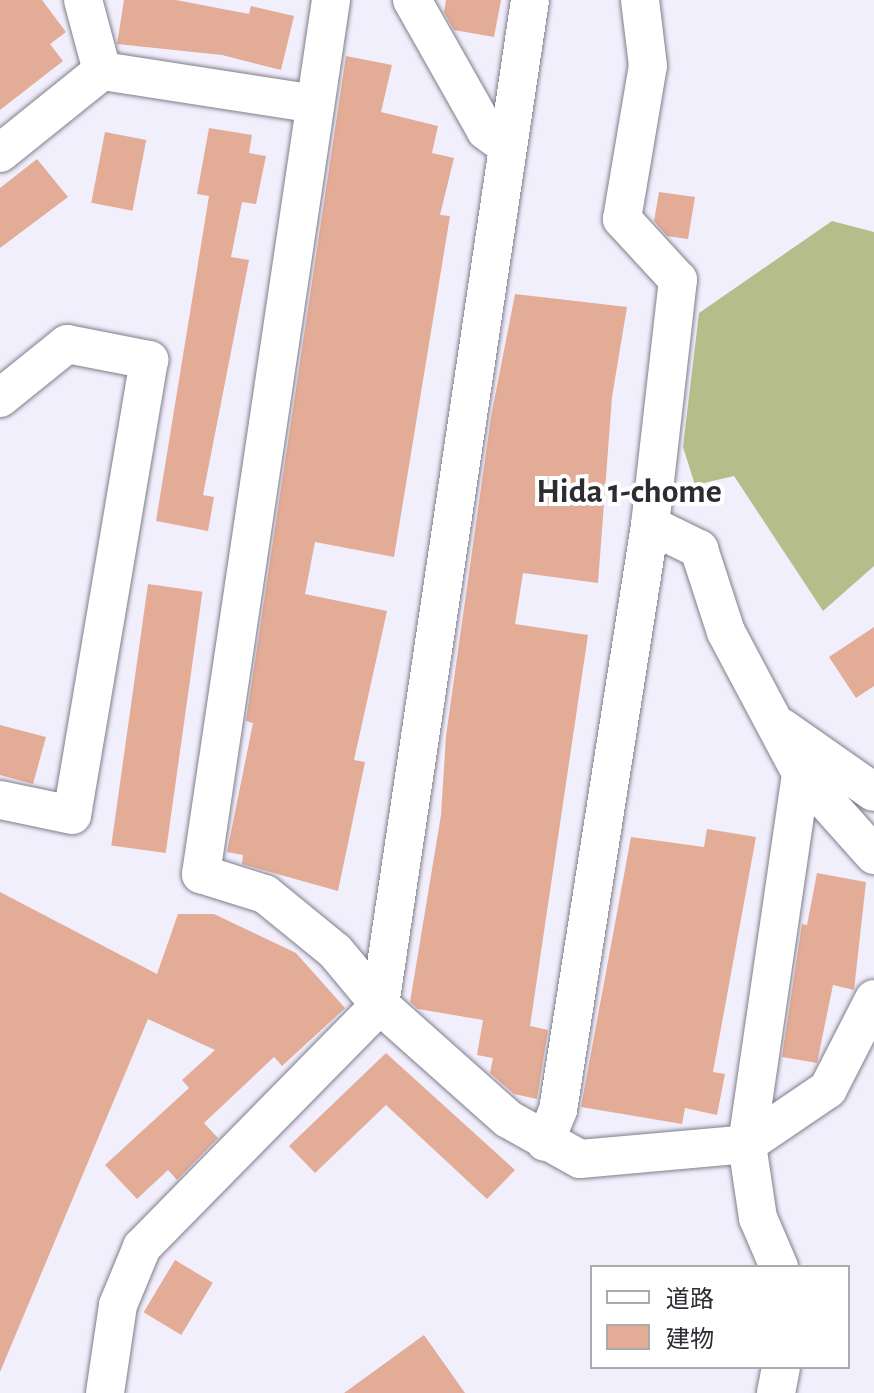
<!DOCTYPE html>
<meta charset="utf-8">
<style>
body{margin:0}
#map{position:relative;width:874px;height:1393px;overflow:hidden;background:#f2effd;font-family:"Alegreya Sans","Noto Sans JP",sans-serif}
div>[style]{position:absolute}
.forest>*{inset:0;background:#b5be8a}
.building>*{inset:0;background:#e3ac96;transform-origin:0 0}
.roads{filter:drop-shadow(0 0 2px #807e8a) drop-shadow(0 0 2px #807e8a)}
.minor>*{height:38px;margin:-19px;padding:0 19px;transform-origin:19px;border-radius:19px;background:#fff}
span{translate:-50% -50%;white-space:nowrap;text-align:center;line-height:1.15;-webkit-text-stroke:8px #fff;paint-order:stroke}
.neighbourhood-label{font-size:34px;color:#2d2c32;font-weight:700}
.legend{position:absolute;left:590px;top:1265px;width:260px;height:104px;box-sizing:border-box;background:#fff;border:2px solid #ababad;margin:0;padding:10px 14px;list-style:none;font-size:24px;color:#2d2c32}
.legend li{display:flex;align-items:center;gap:16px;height:40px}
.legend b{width:40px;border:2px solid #ababad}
</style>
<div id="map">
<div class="forest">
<div style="clip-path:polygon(832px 221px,874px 232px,874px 566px,823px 611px,734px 476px,695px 485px,683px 447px,699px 313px)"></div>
</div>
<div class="building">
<div style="clip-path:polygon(0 0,42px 0,66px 32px,50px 44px,63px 61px,0 110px)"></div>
<div style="clip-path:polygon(124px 0,176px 0,249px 14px,251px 6px,294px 16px,281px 70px,222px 55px,117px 44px)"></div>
<div style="clip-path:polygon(446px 0,501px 0,494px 37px,454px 30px,444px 12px)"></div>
<div style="clip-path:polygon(346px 56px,392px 65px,381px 112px,438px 126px,432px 153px,454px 158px,440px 215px,450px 216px,394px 557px,315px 542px,305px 594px,387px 611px,354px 760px,365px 762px,338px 891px,242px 864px,243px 855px,227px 852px,253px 723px,246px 721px)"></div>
<div style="clip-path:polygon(209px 128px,252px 135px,249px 153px,266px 156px,256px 204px,242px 202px,231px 257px,249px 260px,203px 495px,214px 497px,208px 531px,156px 521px,209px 196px,197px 194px)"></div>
<div style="left:105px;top:132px;width:42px;height:72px;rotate:11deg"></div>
<div style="clip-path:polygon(37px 159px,68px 197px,0 248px,0 188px)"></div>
<div style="clip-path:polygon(659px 192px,695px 197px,688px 239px,667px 236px,654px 221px)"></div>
<div style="clip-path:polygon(515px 294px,627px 307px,612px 397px,598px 583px,523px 573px,515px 624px,588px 635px,530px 1026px,548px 1030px,537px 1099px,514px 1094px,490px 1073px,493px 1058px,477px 1055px,483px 1020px,418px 1009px,410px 1002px,441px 815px,446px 736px,491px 417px)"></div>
<div style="left:148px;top:584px;width:55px;height:264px;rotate:8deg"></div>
<div style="clip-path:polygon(874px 627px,874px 686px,856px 698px,829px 657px)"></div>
<div style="clip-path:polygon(0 725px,46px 737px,33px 784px,0 775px)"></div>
<div style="clip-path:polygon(707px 829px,756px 837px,713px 1072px,725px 1074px,717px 1115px,685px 1108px,682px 1124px,581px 1107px,631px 837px,704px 847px)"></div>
<div style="clip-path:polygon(817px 873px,866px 882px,854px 990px,833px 985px,817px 1063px,782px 1057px,802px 924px,807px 925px)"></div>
<div style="clip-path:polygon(0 892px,157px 974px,178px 914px,214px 914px,296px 953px,345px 1008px,282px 1066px,274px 1057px,204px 1123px,218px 1138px,177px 1180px,168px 1170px,137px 1199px,105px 1165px,189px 1088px,182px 1080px,215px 1050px,148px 1019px,0 1372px)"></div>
<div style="clip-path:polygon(386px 1053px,515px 1170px,487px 1199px,386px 1105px,315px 1173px,289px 1146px)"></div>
<div style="left:175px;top:1260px;width:44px;height:61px;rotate:31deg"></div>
<div style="clip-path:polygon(424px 1335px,465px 1393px,344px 1393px)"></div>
</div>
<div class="roads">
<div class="minor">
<div style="left:83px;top:0;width:73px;rotate:75deg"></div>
<div style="left:331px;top:0;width:884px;rotate:98.46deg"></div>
<div style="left:201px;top:874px;width:67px;rotate:17.4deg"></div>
<div style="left:265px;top:894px;width:90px;rotate:39.2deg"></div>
<div style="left:335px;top:951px;width:70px;rotate:50.2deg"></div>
<div style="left:380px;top:1005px;width:171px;rotate:41.7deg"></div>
<div style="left:508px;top:1119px;width:82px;rotate:29.1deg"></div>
<div style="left:580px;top:1159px;width:168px;rotate:-5.1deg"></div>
<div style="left:747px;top:1144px;width:98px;rotate:-34.2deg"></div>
<div style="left:828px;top:1089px;width:101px;rotate:-62.9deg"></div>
<div style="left:412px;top:0;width:150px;rotate:60.5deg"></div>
<div style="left:486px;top:131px;width:27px;rotate:36deg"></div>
<div style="left:0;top:153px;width:131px;rotate:-38.8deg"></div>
<div style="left:102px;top:71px;width:215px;rotate:8.8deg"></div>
<div style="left:0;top:398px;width:86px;rotate:-38.9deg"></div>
<div style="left:67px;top:344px;width:84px;rotate:11deg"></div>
<div style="left:149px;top:360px;width:461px;rotate:99.6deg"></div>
<div style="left:72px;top:815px;width:74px;rotate:-168.2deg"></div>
<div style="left:650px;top:525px;width:55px;rotate:26.1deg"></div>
<div style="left:699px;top:549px;width:87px;rotate:72deg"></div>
<div style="left:726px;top:632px;width:160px;rotate:62deg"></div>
<div style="left:801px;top:773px;width:110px;rotate:48.3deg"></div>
<div style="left:781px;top:727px;width:113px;rotate:35deg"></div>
<div style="left:545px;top:1142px;width:35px;rotate:-68deg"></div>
<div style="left:558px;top:1110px;width:592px;rotate:-81.06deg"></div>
<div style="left:650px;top:525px;width:247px;rotate:-83.5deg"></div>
<div style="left:678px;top:280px;width:83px;rotate:-132.6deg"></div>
<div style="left:622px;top:219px;width:155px;rotate:-80.4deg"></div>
<div style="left:648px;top:66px;width:66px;rotate:-96.9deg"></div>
<div style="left:779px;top:1267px;width:53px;rotate:-113.2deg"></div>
<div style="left:758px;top:1218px;width:75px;rotate:-98.5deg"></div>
<div style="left:747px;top:1144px;width:375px;rotate:-81.7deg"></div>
<div style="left:105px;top:1393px;width:89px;rotate:-81.6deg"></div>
<div style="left:118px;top:1305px;width:63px;rotate:-67.5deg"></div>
<div style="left:142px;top:1247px;width:339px;rotate:-45.5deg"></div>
<div style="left:380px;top:1005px;width:1016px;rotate:-81.51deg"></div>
<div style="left:776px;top:1393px;width:26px;rotate:-79deg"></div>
</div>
</div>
<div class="neighbourhood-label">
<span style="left:629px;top:493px">Hida 1-chome</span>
</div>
<ul class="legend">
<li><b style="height:10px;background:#fff"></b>道路</li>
<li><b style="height:22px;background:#e3ac96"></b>建物</li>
</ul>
</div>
